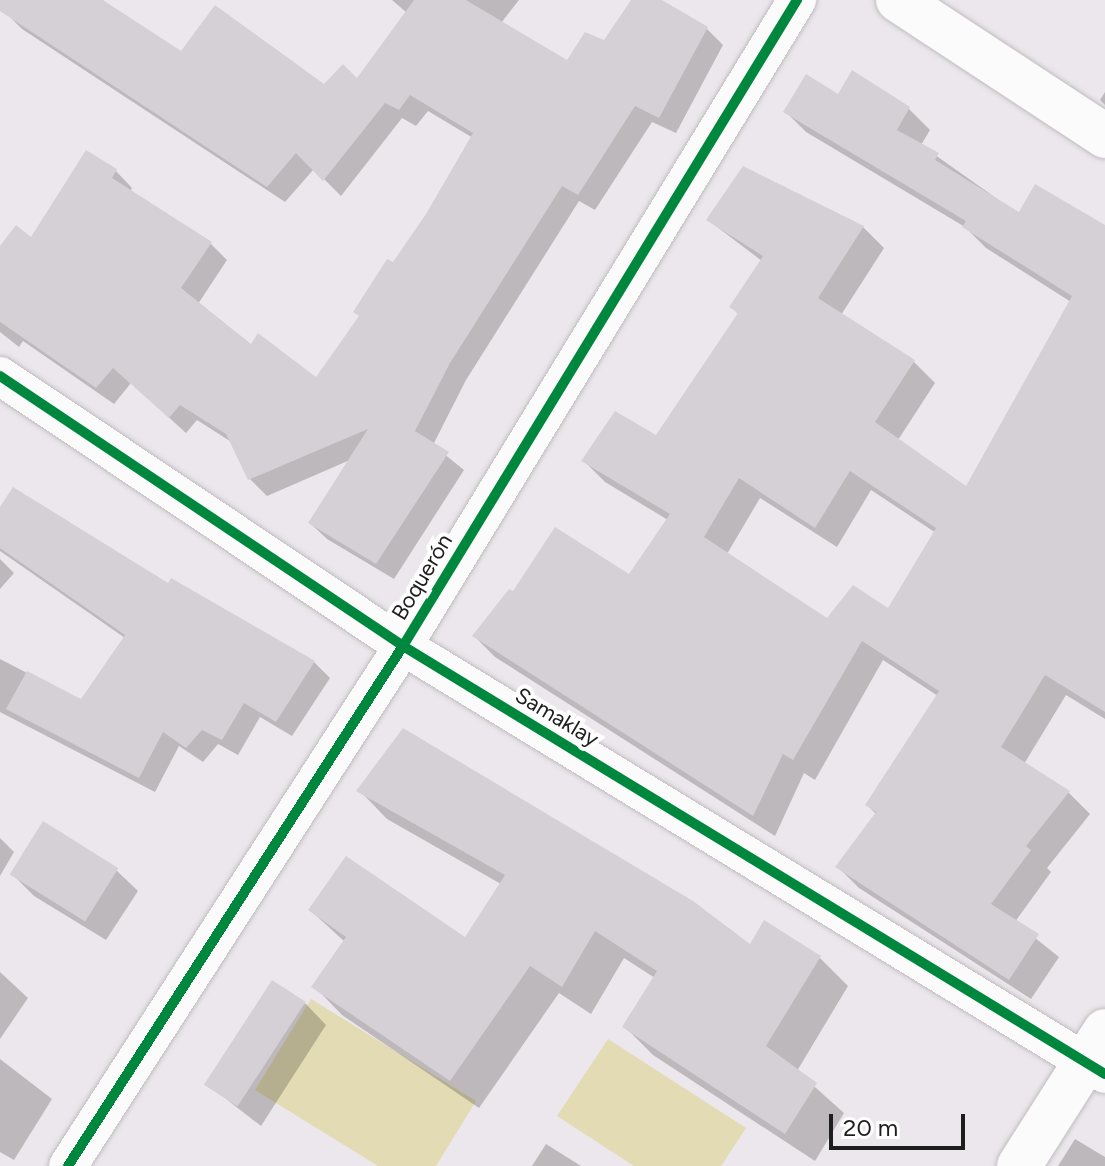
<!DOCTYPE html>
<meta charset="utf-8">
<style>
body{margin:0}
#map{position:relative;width:1105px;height:1166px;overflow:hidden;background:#ece7ec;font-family:Figtree,sans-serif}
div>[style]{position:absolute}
.pitch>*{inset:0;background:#e3dbb3}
.shadow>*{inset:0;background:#0003}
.building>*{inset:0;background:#d4d0d5;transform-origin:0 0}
.roads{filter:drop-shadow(0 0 2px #bfbdbf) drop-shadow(0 0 2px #bfbdbf)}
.minor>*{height:38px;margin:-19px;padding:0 19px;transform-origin:19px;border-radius:19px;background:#fcfbfc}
.tertiary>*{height:44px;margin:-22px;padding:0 22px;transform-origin:22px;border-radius:22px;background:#fcfbfc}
.cycleway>*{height:10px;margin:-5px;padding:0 5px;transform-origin:5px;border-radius:5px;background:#00873e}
span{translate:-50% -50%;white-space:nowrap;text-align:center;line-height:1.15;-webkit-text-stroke:8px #fff;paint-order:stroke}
.street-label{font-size:22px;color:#1e1e1e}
.scale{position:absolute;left:829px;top:1114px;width:136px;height:36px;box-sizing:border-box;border:4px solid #1e1e1e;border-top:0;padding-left:10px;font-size:24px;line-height:28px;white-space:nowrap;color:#1e1e1e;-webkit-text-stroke:6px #fff;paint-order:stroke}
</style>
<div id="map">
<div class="pitch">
<div style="clip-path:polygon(311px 999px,476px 1101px,436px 1166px,378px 1166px,255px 1090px)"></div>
<div style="clip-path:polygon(608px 1039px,746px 1128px,721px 1166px,634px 1166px,557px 1116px)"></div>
</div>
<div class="shadow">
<div style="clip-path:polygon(14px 0,99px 0,181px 54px,324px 87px,358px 81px,407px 13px,392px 0,519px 0,501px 23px,567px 63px,605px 42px,633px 0,658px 0,706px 28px,723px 45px,676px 133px,652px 122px,595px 210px,579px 201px,466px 380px,433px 445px,464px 470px,394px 579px,327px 539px,310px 523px,350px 460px,267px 496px,250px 479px,233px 443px,197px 420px,186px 433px,131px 383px,114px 404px,23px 341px,19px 347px,0 332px,0 249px,31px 240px,116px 171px,132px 188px,130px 192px,211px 244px,227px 260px,198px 304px,252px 347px,317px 379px,428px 215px,473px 138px,428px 111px,416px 126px,402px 118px,341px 196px,314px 169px,285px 202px,22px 29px,5px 12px)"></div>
<div style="clip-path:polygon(1105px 92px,1105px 105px,1100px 100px)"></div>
<div style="clip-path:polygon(evenodd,839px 97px,909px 109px,930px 130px,921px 145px,1020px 215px,1036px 187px,1105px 228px,1105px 719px,1066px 695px,1024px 764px,1069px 793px,1090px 814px,1047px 868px,1051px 872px,1015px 922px,1059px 957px,1031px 999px,859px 888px,838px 867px,876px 814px,867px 805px,938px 696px,883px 660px,815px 780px,804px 773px,775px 836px,495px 657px,474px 636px,514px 594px,629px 576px,668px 520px,605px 482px,584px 461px,657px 437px,739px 315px,732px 307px,762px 261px,708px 220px,863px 227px,884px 248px,841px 315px,914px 362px,935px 383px,898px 440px,967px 488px,1071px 302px,986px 248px,965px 227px,806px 132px,785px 111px,839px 97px,871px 490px,936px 533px,889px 610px,827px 620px,727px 554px,760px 498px,837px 547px,871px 490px)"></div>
<div style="clip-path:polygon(0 511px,169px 586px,314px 662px,330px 678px,292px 736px,260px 717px,238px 755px,218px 744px,203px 762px,179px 746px,155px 792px,0 712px,0 659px,81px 701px,125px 638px,0 551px)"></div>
<div style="clip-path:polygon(0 559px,14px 573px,0 589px)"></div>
<div style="clip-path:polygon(359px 790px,751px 947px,765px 923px,820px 958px,848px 986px,797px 1071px,844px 1113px,815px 1161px,653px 1055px,624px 1026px,655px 978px,624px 958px,591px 1014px,559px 993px,479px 1108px,342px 1015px,314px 986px,345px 942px,310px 910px,465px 940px,501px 884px,387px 819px)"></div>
<div style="clip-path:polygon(0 838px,14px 852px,0 876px)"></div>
<div style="clip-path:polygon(116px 870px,138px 891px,106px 940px,34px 896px,13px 875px)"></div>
<div style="clip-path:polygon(0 972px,28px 998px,0 1039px)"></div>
<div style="clip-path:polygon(305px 1003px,326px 1025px,261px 1126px,208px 1085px)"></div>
<div style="clip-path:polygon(0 1059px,52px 1099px,14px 1160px,0 1152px)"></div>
<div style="clip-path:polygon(1075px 1139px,1105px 1157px,1105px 1166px,1058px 1166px)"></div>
<div style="clip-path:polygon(546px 1144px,581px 1166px,532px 1166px)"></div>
</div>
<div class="building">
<div style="clip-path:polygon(0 0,103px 0,181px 51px,215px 5px,324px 84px,343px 64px,357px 78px,414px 0,466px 0,567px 60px,585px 32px,604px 40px,631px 0,662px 0,708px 27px,659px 118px,635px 106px,578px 195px,562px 186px,450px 363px,415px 431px,449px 452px,376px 564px,308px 523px,368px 429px,248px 480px,226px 434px,180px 405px,169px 418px,113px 368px,96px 388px,0 322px,0 246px,16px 225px,31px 237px,86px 150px,117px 169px,112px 178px,212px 242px,181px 288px,251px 344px,258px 333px,316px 377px,359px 316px,353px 312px,387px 259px,393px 262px,426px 214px,473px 133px,410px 95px,399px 110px,385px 103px,323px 181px,296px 153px,267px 187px,0 11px)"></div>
<div style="clip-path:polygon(evenodd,852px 70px,910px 107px,897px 130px,939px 153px,935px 160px,1019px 212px,1035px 184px,1105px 225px,1105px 712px,1045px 675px,1001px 747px,1070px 791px,1026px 846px,1031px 850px,991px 904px,1039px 934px,1009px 980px,835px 867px,876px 812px,865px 805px,939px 691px,862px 641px,793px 760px,783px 754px,753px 816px,472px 636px,509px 589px,513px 591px,555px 527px,629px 574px,670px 514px,581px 461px,615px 411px,656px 435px,738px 313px,729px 307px,763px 256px,706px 220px,743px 166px,864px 226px,818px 298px,915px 360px,875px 422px,966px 486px,1072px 296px,962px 227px,966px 221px,783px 112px,806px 74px,838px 94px,852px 70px,850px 471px,936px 528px,888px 608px,853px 585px,827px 618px,704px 537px,739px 478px,815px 528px,850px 471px)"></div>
<div style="clip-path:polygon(13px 487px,168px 583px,171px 578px,315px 661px,276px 722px,244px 703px,222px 740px,202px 730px,186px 748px,163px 732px,139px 778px,6px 709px,27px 671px,81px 699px,125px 635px,0 548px,0 507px)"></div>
<div style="clip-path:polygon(403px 728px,693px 901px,750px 944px,764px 920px,821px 956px,766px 1046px,817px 1083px,785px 1134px,622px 1027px,657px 971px,595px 931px,562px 987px,530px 966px,450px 1081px,311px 987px,346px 937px,308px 910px,346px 856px,465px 937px,505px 875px,356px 791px)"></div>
<div style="left:43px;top:821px;width:89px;height:63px;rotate:32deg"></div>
<div style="left:272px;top:980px;width:40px;height:125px;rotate:33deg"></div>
</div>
<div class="roads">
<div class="minor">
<div style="left:0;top:376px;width:485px;rotate:33.8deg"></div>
<div style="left:403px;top:646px;width:822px;rotate:31.37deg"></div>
<div style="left:68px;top:1166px;width:619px;rotate:-57.21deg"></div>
<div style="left:403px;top:646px;width:757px;rotate:-58.62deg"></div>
</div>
<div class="tertiary">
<div style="left:898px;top:0;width:248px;rotate:33.3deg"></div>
<div style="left:1019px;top:1166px;width:160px;rotate:-57.5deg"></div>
</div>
</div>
<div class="cycleway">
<div style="left:0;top:376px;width:485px;rotate:33.8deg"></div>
<div style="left:403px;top:646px;width:822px;rotate:31.37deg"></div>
<div style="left:68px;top:1166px;width:619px;rotate:-57.21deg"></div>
<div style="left:403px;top:646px;width:757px;rotate:-58.62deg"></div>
</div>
<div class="street-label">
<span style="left:422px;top:577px;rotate:-59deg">Boquerón</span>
<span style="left:557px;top:717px;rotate:31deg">Samaklay</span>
</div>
<div class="scale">20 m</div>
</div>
